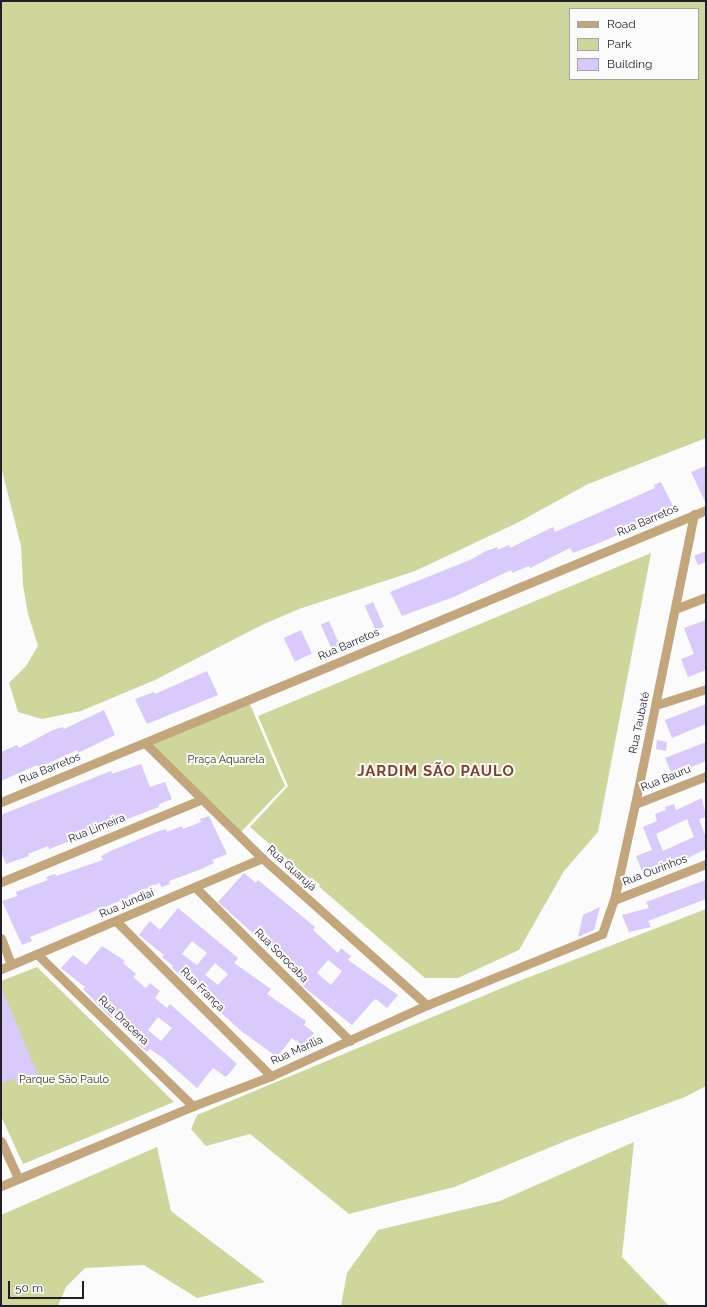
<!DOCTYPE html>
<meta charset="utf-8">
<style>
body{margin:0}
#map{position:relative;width:707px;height:1307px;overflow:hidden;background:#fbfbfb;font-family:Raleway,sans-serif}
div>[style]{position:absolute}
.green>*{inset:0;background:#ced69c}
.building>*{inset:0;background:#d8cafa;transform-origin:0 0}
.minor>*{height:9px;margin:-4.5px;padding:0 4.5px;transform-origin:4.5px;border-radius:4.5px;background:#c4a67d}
span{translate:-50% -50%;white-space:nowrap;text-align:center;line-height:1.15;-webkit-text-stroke:4px #fbfbfb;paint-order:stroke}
.street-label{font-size:11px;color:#211e27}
.park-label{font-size:11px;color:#363907}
.district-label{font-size:15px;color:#823f24;font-weight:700;letter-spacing:1px}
.frame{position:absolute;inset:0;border:2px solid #211e27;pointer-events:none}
.legend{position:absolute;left:569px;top:8px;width:130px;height:72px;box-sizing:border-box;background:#fbfbfb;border:1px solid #a4a3a6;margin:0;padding:5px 7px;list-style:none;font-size:12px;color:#211e27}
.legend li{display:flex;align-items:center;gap:8px;height:20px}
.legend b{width:20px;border:1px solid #a4a3a6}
.scale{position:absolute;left:8px;top:1281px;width:76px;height:18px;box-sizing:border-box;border:2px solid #211e27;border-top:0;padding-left:5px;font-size:12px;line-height:14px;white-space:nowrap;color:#211e27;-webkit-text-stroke:3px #fbfbfb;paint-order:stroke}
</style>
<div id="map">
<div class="green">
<div style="clip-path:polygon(evenodd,1px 1px,706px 1px,706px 438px,588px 484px,517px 523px,415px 571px,299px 609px,262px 625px,155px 680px,81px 711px,42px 719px,18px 712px,9px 683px,26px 666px,38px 646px,28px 614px,23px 585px,21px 546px,1px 467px,1px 1px,570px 9px,698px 9px,698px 79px,570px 79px,570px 9px)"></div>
<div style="clip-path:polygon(651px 553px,598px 832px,564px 871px,519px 950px,458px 978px,425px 978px,250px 827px,288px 786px,258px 716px)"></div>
<div style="clip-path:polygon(249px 702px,285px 786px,239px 834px,147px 744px)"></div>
<div style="clip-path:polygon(706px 909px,706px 1086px,685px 1097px,568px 1140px,454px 1187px,349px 1214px,250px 1134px,206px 1146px,191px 1129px,197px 1115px,519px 981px)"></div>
<div style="clip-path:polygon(37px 967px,174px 1102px,23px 1164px,1px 1116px,1px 981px)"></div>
<div style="clip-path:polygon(634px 1142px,622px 1257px,669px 1306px,341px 1306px,347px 1273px,378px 1230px,500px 1201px)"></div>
<div style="clip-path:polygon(157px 1147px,171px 1211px,265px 1282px,197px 1298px,144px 1265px,85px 1268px,66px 1287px,58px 1306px,1px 1306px,1px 1215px)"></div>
</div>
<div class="building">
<div style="clip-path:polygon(706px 466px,706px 504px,691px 472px)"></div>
<div style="clip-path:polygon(661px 482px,673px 506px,656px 518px,599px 543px,573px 553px,570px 548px,530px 568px,529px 566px,512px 573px,511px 570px,456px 596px,402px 616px,390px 592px,470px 560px,486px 551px,497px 547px,498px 550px,509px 545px,510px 548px,553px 527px,555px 532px,655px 488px,654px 485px)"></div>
<div style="clip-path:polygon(706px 551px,706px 562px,698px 565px,694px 556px)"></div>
<div style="left:373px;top:602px;width:27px;height:9px;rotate:66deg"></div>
<div style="clip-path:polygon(706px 620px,706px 670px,688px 677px,681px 659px,694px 654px,684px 628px)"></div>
<div style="left:329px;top:621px;width:27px;height:9px;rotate:66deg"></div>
<div style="left:301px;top:630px;width:26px;height:19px;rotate:65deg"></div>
<div style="clip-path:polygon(207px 671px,218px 695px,147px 724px,135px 699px,154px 692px,155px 694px)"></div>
<div style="clip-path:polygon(706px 704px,706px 724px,672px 738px,665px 720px)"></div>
<div style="clip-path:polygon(104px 710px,115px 735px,78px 753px,77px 750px,38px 768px,37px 765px,1px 781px,1px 752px,17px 745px,19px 748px,53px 730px,63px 727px,64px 729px)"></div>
<div style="clip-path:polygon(657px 740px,667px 742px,666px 751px,656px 749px)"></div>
<div style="clip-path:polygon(706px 742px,706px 761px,672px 775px,665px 758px)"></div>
<div style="clip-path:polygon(141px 764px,150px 787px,165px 782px,172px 799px,159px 804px,159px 807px,49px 849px,48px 846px,28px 854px,29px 856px,6px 864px,1px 851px,1px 815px,111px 771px,112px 774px)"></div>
<div style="clip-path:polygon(evenodd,702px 798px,706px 817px,699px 819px,706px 837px,706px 849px,682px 861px,683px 864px,659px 872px,658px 868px,643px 874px,636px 856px,652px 850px,643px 827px,657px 821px,655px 814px,666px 810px,665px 807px,674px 804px,676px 810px,702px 798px,687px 819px,694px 837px,663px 851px,656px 834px,687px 819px)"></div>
<div style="clip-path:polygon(209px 816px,227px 854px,212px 860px,214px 863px,199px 870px,169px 881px,170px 884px,161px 887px,160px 883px,128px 896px,130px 900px,121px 904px,120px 901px,30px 937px,32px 941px,22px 945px,2px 901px,17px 896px,16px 892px,48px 880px,46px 877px,55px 874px,56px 876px,103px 860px,101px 856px,113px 850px,156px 832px,166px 829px,167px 832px,182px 826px,183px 829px,201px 822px,200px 819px)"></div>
<div style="clip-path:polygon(evenodd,244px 873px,256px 883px,258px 880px,315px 927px,313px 930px,338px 953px,341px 948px,351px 956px,348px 960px,398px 995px,387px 1008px,376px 999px,373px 1001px,352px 1025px,305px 988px,275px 953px,218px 902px,244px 873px,328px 960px,342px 971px,331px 985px,317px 973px,328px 960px)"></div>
<div style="clip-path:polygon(706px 880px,706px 899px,648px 921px,651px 927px,629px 932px,622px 915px,649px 908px,646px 902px)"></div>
<div style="clip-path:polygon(600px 907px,594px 930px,578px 937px,583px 915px)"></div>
<div style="clip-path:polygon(evenodd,178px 908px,238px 958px,234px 963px,271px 989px,267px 994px,306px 1021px,304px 1025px,314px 1033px,303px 1047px,292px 1038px,277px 1057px,240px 1030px,172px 968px,173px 966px,162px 957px,164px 955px,139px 935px,150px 921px,160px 930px,178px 908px,192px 941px,207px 953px,197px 965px,182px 954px,192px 941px,178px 908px,215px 963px,228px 974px,218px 985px,205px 975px,215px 963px)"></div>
<div style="clip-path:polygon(evenodd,102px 946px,125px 961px,123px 963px,136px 974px,133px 977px,146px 988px,150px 983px,160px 991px,155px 998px,167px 1008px,170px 1004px,237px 1064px,226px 1077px,213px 1068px,197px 1088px,163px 1058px,150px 1049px,147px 1052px,142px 1048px,138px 1044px,141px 1041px,130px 1030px,115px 1018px,111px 1018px,83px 989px,85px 987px,61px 968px,73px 955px,86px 965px,102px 946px,158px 1017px,172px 1028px,161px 1041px,148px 1030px,158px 1017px)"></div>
<div style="clip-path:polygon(1px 987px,38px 1075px,16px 1084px,14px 1078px,1px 1084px)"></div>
</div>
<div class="minor">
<div style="left:675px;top:609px;width:33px;rotate:-21deg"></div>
<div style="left:656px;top:705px;width:52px;rotate:-17.7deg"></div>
<div style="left:145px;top:743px;width:164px;rotate:44.5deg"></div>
<div style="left:262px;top:858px;width:221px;rotate:41.7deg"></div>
<div style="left:1px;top:802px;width:763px;rotate:-22.5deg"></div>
<div style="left:635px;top:804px;width:76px;rotate:-21.5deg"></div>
<div style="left:1px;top:882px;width:217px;rotate:-22.4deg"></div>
<div style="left:196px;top:888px;width:217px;rotate:44.8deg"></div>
<div style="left:614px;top:900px;width:99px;rotate:-21.4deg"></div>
<div style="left:116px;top:921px;width:219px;rotate:45deg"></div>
<div style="left:1px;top:938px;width:28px;rotate:69deg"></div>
<div style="left:37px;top:954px;width:218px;rotate:44.3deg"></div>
<div style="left:1px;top:969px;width:284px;rotate:-23deg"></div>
<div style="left:1px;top:1141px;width:41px;rotate:65.3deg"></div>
<div style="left:1px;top:1186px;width:208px;rotate:-22.6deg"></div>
<div style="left:193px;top:1106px;width:84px;rotate:-21deg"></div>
<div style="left:271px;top:1076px;width:171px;rotate:-24.5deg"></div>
<div style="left:427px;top:1005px;width:189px;rotate:-22.1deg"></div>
<div style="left:602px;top:934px;width:36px;rotate:-71deg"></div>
<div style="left:614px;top:900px;width:98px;rotate:-77.7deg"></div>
<div style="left:635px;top:804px;width:296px;rotate:-78.5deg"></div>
</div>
<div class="street-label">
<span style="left:648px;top:521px;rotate:-23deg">Rua Barretos</span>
<span style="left:349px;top:645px;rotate:-23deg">Rua Barretos</span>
<span style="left:640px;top:723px;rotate:-78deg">Rua Taubaté</span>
<span style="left:50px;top:769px;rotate:-22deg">Rua Barretos</span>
<span style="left:666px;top:779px;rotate:-22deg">Rua Bauru</span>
<span style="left:97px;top:829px;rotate:-22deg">Rua Limeira</span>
<span style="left:291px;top:869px;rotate:42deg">Rua Guarujá</span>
<span style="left:655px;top:871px;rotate:-21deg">Rua Ourinhos</span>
<span style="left:127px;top:904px;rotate:-23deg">Rua Jundiaí</span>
<span style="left:281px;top:956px;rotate:45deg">Rua Sorocaba</span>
<span style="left:202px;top:990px;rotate:45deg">Rua França</span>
<span style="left:123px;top:1021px;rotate:44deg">Rua Dracena</span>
<span style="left:297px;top:1051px;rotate:-24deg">Rua Marília</span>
</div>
<div class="park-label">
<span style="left:226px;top:760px">Praça Aquarela</span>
<span style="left:64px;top:1080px">Parque São Paulo</span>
</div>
<div class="district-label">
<span style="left:436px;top:772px">JARDIM SÃO PAULO</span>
</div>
<div class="frame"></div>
<ul class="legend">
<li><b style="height:5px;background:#c4a67d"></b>Road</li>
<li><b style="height:11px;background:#ced69c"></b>Park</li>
<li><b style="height:11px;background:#d8cafa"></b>Building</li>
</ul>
<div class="scale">50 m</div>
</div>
